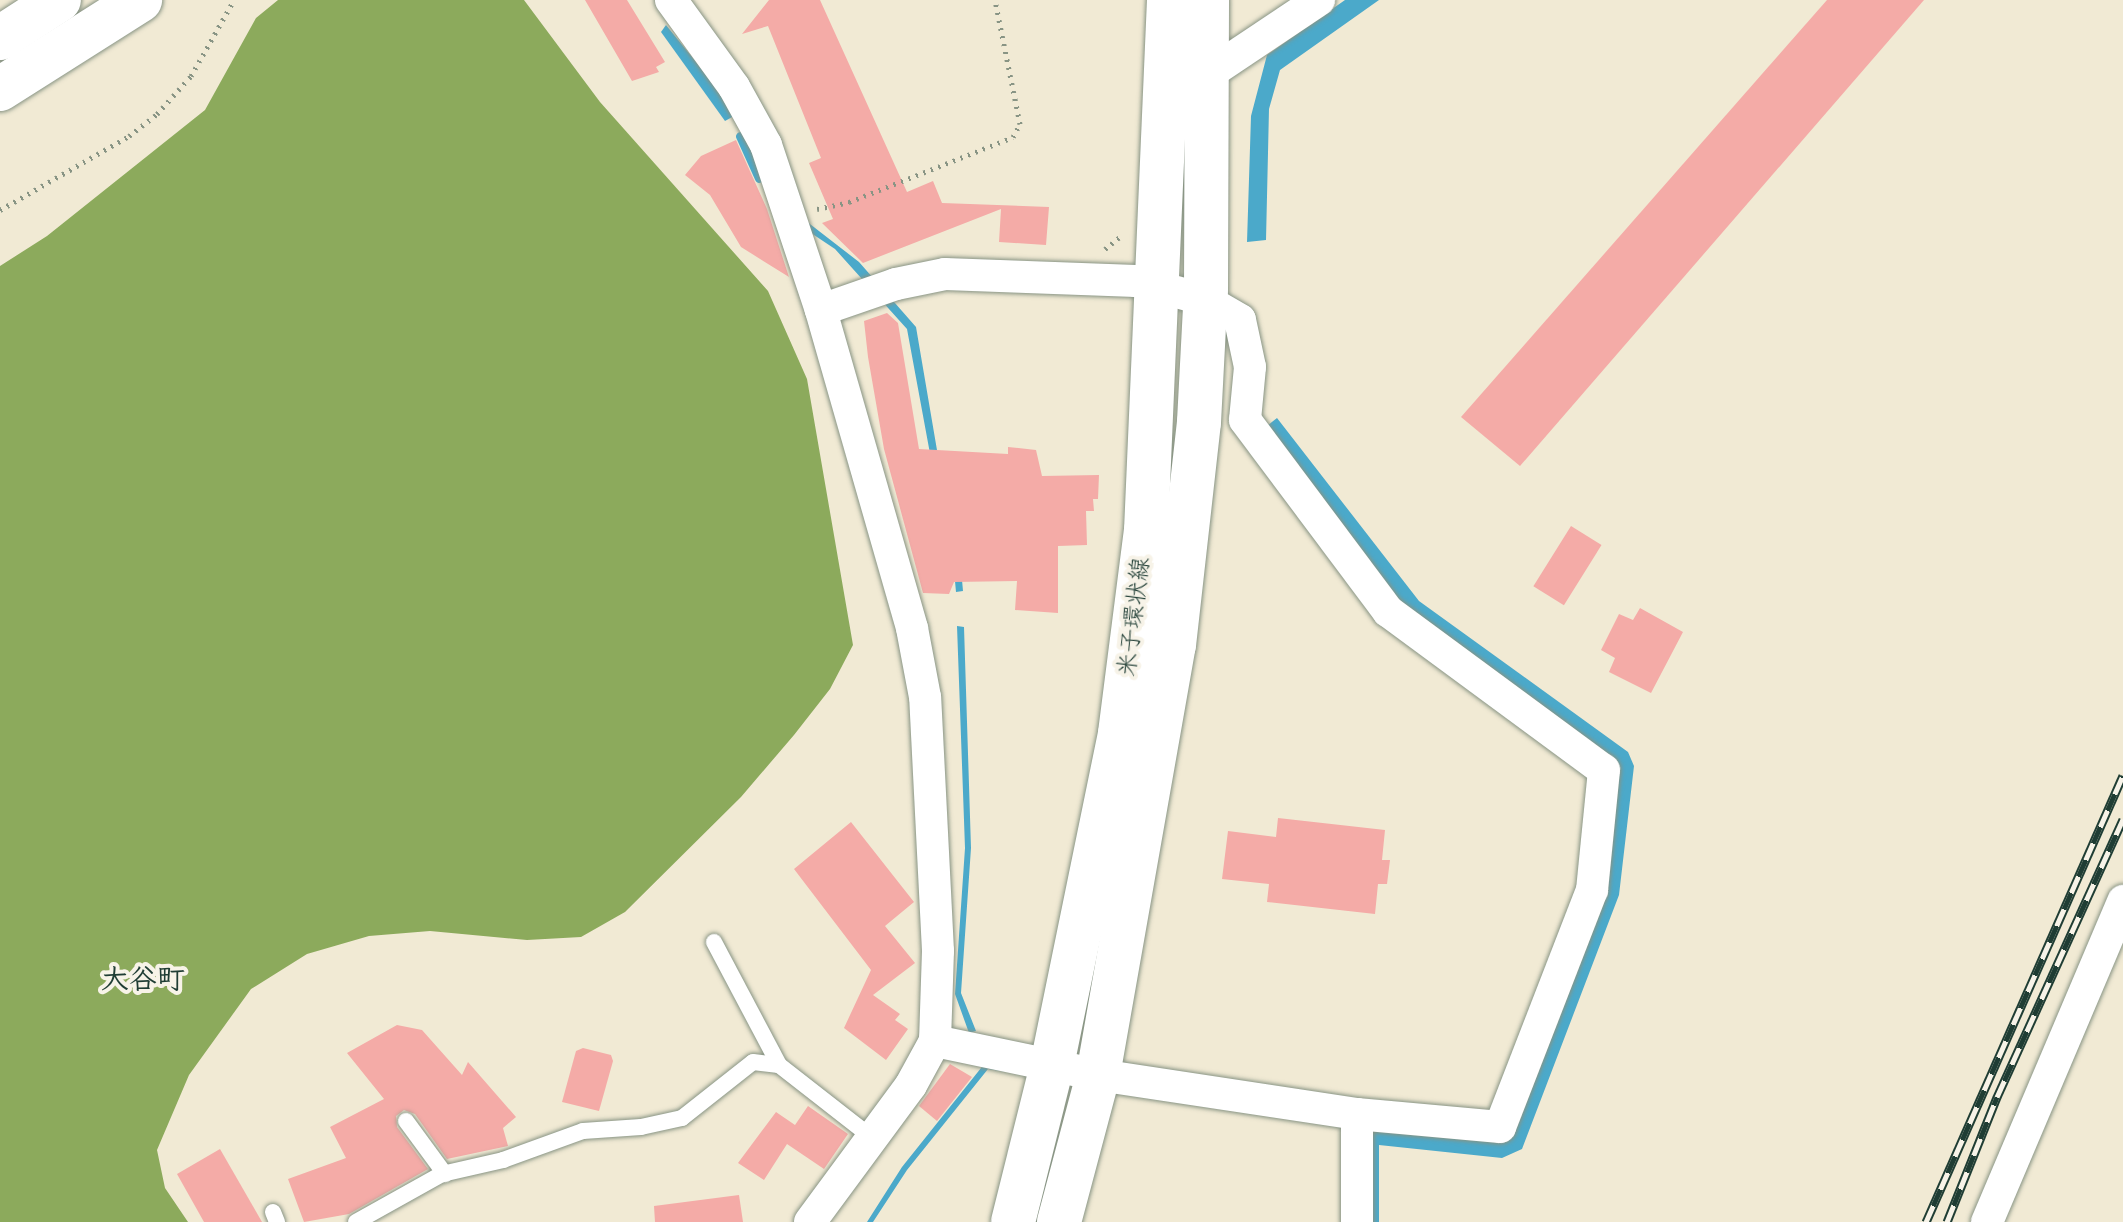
<!DOCTYPE html>
<meta charset="utf-8">
<style>
body{margin:0}
#map{position:relative;width:2123px;height:1222px;overflow:hidden;background:#f1ead4;font-family:"Architects Daughter","Klee One",sans-serif}
div>[style]{position:absolute}
.forest>*{inset:0;background:#8caa5c}
.water>*{inset:0;background:#4ba9ca}
.stream>*{height:9px;margin:-4.5px;padding:0 4.5px;transform-origin:4.5px;border-radius:4.5px;background:#4ba9ca}
.building>*{inset:0;background:#f4aba7;transform-origin:0 0}
.path>*{height:5px;margin-top:-2.5px;transform-origin:0;background:repeating-linear-gradient(90deg,#889484 0 2px,transparent 0 8px)}
.roads{filter:drop-shadow(0 0 2px #889484) drop-shadow(0 0 2px #889484)}
.lane>*{height:16px;margin:-8px;padding:0 8px;transform-origin:8px;border-radius:8px;background:#fff}
.street>*{height:32px;margin:-16px;padding:0 16px;transform-origin:16px;border-radius:16px;background:#fff}
.secondary>*{height:44px;margin:-22px;padding:0 22px;transform-origin:22px;border-radius:22px;background:#fff}
.highway>*{height:44px;margin:-22px;padding:0 22px;transform-origin:22px;border-radius:22px;background:#fff}
.rail>*{height:9px;margin-top:-4.5px;transform-origin:0;background:repeating-linear-gradient(90deg,#f7f3e8 0 18px,#1f3d34 0 36px);box-sizing:border-box;border-block:2px solid #1f3d34}
span{translate:-50% -50%;white-space:nowrap;text-align:center;line-height:1.15;-webkit-text-stroke:8px #f7f3e8;paint-order:stroke}
.street-label{font-size:24px;color:#1f3d34}
.quarter-label{font-size:28px;color:#1f3d34;font-weight:700}
</style>
<div id="map">
<div class="forest">
<div style="clip-path:polygon(278px 0,524px 0,600px 102px,768px 291px,807px 379px,853px 645px,830px 689px,794px 735px,741px 797px,625px 912px,581px 937px,527px 940px,430px 931px,369px 936px,307px 954px,251px 989px,189px 1075px,157px 1150px,165px 1188px,188px 1222px,0 1222px,0 266px,47px 236px,205px 110px,256px 18px)"></div>
</div>
<div class="water">
<div style="clip-path:polygon(1345px 0,1379px 0,1280px 70px,1269px 109px,1266px 240px,1247px 242px,1251px 116px,1267px 55px)"></div>
<div style="clip-path:polygon(666px 25px,714px 84px,734px 116px,725px 121px,661px 32px)"></div>
<div style="clip-path:polygon(806px 221px,859px 262px,916px 327px,938px 456px,955px 501px,963px 591px,956px 592px,948px 504px,931px 459px,907px 329px,835px 249px,808px 231px)"></div>
<div style="clip-path:polygon(1277px 418px,1419px 601px,1628px 752px,1634px 766px,1619px 895px,1522px 1149px,1502px 1158px,1379px 1145px,1379px 1222px,1365px 1222px,1364px 1125px,1507px 1139px,1616px 766px,1393px 602px,1262px 430px)"></div>
<div style="clip-path:polygon(957px 626px,964px 627px,971px 848px,961px 993px,976px 1031px,969px 1033px,955px 994px,965px 848px)"></div>
<div style="clip-path:polygon(985px 1063px,1007px 1072px,988px 1069px,907px 1170px,873px 1222px,867px 1222px,902px 1167px)"></div>
</div>
<div class="stream">
<div style="left:740px;top:136px;width:46px;rotate:65.7deg"></div>
</div>
<div class="building">
<div style="clip-path:polygon(585px 0,627px 0,665px 62px,656px 67px,659px 72px,632px 81px)"></div>
<div style="clip-path:polygon(769px 0,820px 0,907px 192px,933px 181px,942px 203px,1049px 207px,1046px 245px,999px 242px,1001px 209px,863px 263px,822px 223px,833px 219px,809px 163px,821px 158px,768px 26px,742px 34px)"></div>
<div style="clip-path:polygon(1827px 0,1924px 0,1520px 466px,1461px 417px)"></div>
<div style="clip-path:polygon(736px 140px,767px 209px,789px 277px,741px 247px,710px 195px,685px 175px,701px 156px)"></div>
<div style="clip-path:polygon(887px 313px,898px 323px,919px 449px,1008px 454px,1008px 447px,1036px 450px,1042px 476px,1099px 475px,1098px 499px,1093px 499px,1094px 511px,1086px 511px,1087px 545px,1058px 546px,1058px 613px,1015px 610px,1017px 581px,954px 582px,949px 594px,923px 593px,884px 449px,868px 357px,864px 321px)"></div>
<div style="left:1571px;top:526px;width:36px;height:71px;rotate:32deg"></div>
<div style="clip-path:polygon(1640px 608px,1683px 632px,1651px 693px,1609px 672px,1615px 658px,1601px 650px,1619px 614px,1633px 620px)"></div>
<div style="clip-path:polygon(1278px 818px,1385px 830px,1382px 860px,1390px 860px,1387px 884px,1378px 884px,1375px 914px,1267px 902px,1269px 884px,1222px 879px,1228px 831px,1276px 837px)"></div>
<div style="clip-path:polygon(851px 822px,914px 902px,885px 926px,915px 963px,873px 995px,900px 1014px,895px 1020px,908px 1029px,886px 1060px,844px 1028px,871px 970px,794px 869px)"></div>
<div style="clip-path:polygon(397px 1025px,422px 1030px,462px 1075px,468px 1062px,516px 1117px,503px 1128px,508px 1146px,447px 1159px,415px 1114px,404px 1110px,396px 1116px,397px 1127px,428px 1169px,349px 1214px,304px 1222px,288px 1179px,346px 1158px,330px 1127px,384px 1099px,347px 1053px)"></div>
<div style="clip-path:polygon(583px 1048px,611px 1055px,613px 1061px,599px 1111px,562px 1102px,576px 1051px)"></div>
<div style="clip-path:polygon(950px 1064px,972px 1077px,937px 1121px,919px 1106px)"></div>
<div style="clip-path:polygon(808px 1106px,848px 1134px,824px 1169px,787px 1144px,764px 1180px,738px 1163px,776px 1112px,795px 1125px)"></div>
<div style="clip-path:polygon(220px 1149px,262px 1222px,204px 1222px,177px 1174px)"></div>
<div style="clip-path:polygon(739px 1195px,743px 1222px,655px 1222px,654px 1206px)"></div>
</div>
<div class="path">
<div style="left:817px;top:209px;width:33px;rotate:-12deg"></div>
<div style="left:849px;top:202px;width:176px;rotate:-21.6deg"></div>
<div style="left:1013px;top:137px;width:15px;rotate:-62deg"></div>
<div style="left:1020px;top:124px;width:126px;rotate:-101.4deg"></div>
<div style="left:0;top:210px;width:149px;rotate:-29.8deg"></div>
<div style="left:129px;top:136px;width:36px;rotate:-38deg"></div>
<div style="left:157px;top:114px;width:51px;rotate:-48.2deg"></div>
<div style="left:191px;top:76px;width:87px;rotate:-60.5deg"></div>
<div style="left:1105px;top:249px;width:22px;rotate:-39deg"></div>
</div>
<div class="roads">
<div class="lane">
<div style="left:714px;top:942px;width:139px;rotate:62.1deg"></div>
<div style="left:406px;top:1121px;width:66px;rotate:53.7deg"></div>
<div style="left:273px;top:1212px;width:11px;rotate:68deg"></div>
<div style="left:356px;top:1222px;width:98px;rotate:-29.2deg"></div>
<div style="left:442px;top:1174px;width:63px;rotate:-12.9deg"></div>
<div style="left:503px;top:1160px;width:85px;rotate:-19.9deg"></div>
<div style="left:583px;top:1131px;width:58px;rotate:-3.9deg"></div>
<div style="left:641px;top:1127px;width:42px;rotate:-12.4deg"></div>
<div style="left:682px;top:1118px;width:90px;rotate:-38.3deg"></div>
<div style="left:753px;top:1062px;width:26px;rotate:7deg"></div>
<div style="left:779px;top:1065px;width:117px;rotate:38deg"></div>
</div>
<div class="street">
<div style="left:671px;top:0;width:107px;rotate:54.1deg"></div>
<div style="left:734px;top:87px;width:66px;rotate:61.1deg"></div>
<div style="left:766px;top:145px;width:174px;rotate:71.6deg"></div>
<div style="left:821px;top:310px;width:79px;rotate:-19.1deg"></div>
<div style="left:896px;top:284px;width:50px;rotate:-11.5deg"></div>
<div style="left:945px;top:274px;width:191px;rotate:2.1deg"></div>
<div style="left:1136px;top:281px;width:73px;rotate:15.2deg"></div>
<div style="left:1206px;top:300px;width:39px;rotate:30deg"></div>
<div style="left:1240px;top:320px;width:48px;rotate:78deg"></div>
<div style="left:1250px;top:367px;width:53px;rotate:95.4deg"></div>
<div style="left:1245px;top:420px;width:239px;rotate:53.2deg"></div>
<div style="left:1388px;top:611px;width:268px;rotate:36.4deg"></div>
<div style="left:1604px;top:770px;width:121px;rotate:95.7deg"></div>
<div style="left:1592px;top:890px;width:254px;rotate:111.2deg"></div>
<div style="left:1500px;top:1127px;width:144px;rotate:-174.8deg"></div>
<div style="left:1357px;top:1114px;width:262px;rotate:-171.4deg"></div>
<div style="left:1098px;top:1075px;width:167px;rotate:-168.2deg"></div>
<div style="left:1207px;top:75px;width:135px;rotate:-33.8deg"></div>
<div style="left:1357px;top:1114px;width:108px;rotate:90deg"></div>
<div style="left:810px;top:1222px;width:170px;rotate:-53.6deg"></div>
<div style="left:911px;top:1085px;width:50px;rotate:-61.4deg"></div>
<div style="left:935px;top:1041px;width:90px;rotate:-88.1deg"></div>
<div style="left:938px;top:951px;width:254px;rotate:-92.9deg"></div>
<div style="left:925px;top:697px;width:70px;rotate:-100.7deg"></div>
<div style="left:912px;top:628px;width:331px;rotate:-106deg"></div>
<div style="left:1987px;top:1222px;width:349px;rotate:-67deg"></div>
</div>
<div class="secondary">
<div style="left:1013px;top:1222px;width:162px;rotate:-76deg"></div>
<div style="left:1052px;top:1065px;width:339px;rotate:-78.4deg"></div>
<div style="left:1120px;top:733px;width:204px;rotate:-82.7deg"></div>
<div style="left:1146px;top:531px;width:531px;rotate:-87.52deg"></div>
<div style="left:1059px;top:1222px;width:152px;rotate:-75.1deg"></div>
<div style="left:1098px;top:1075px;width:437px;rotate:-80deg"></div>
<div style="left:1174px;top:645px;width:224px;rotate:-83.6deg"></div>
<div style="left:1199px;top:422px;width:132px;rotate:-87deg"></div>
<div style="left:1206px;top:290px;width:290px;rotate:-89.8deg"></div>
</div>
<div class="highway">
<div style="left:0;top:38px;width:70px;rotate:-32.8deg"></div>
<div style="left:0;top:89px;width:166px;rotate:-32.4deg"></div>
</div>
</div>
<div class="rail">
<div style="left:1926px;top:1222px;width:488px;rotate:-66.2deg"></div>
<div style="left:1947px;top:1222px;width:135px;rotate:-68.2deg"></div>
<div style="left:1997px;top:1097px;width:305px;rotate:-65.6deg"></div>
</div>
<div class="street-label">
<span style="left:1135px;top:617px;rotate:-83deg">米子環状線</span>
</div>
<div class="quarter-label">
<span style="left:143px;top:980px">大谷町</span>
</div>
</div>
